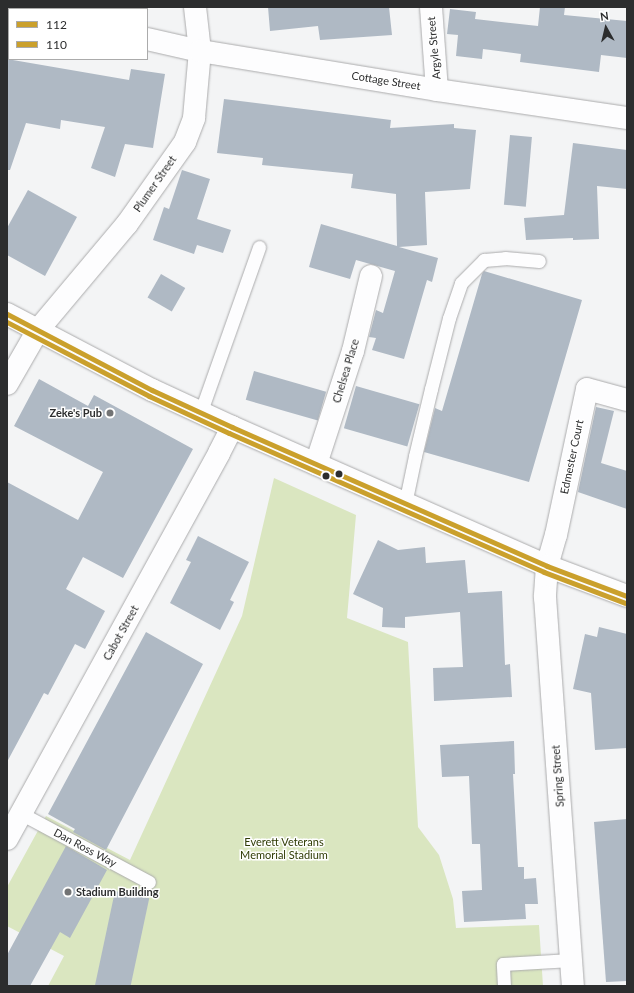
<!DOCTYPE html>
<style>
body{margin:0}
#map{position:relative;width:634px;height:993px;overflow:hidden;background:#f3f4f5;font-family:Lato,sans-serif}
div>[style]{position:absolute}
.green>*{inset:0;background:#dae6c0}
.building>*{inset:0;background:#afb9c4;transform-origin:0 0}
.roads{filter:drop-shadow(0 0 1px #ababac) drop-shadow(0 0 1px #ababac)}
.service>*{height:13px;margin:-6.5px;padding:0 6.5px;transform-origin:6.5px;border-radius:6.5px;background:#fdfdfe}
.minor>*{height:22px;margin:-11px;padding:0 11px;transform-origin:11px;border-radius:11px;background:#fdfdfe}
.tertiary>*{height:22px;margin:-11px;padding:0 11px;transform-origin:11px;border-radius:11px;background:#fdfdfe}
.secondary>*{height:22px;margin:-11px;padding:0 11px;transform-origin:11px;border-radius:11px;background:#fdfdfe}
.bus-1>*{height:5px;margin:-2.5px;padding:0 2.5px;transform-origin:2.5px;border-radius:2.5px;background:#caa02c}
.bus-2>*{height:5px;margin:-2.5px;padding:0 2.5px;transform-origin:2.5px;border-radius:2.5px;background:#caa02c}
.dots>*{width:11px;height:11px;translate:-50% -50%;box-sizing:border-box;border:2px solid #fff;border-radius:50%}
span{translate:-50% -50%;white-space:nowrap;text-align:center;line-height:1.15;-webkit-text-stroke:3px #fff;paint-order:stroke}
.street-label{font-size:11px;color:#2c2d2e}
.poi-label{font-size:11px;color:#2c2d2e;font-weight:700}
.right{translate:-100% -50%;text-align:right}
.left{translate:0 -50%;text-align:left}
.park-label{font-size:11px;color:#303c06}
.frame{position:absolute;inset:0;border:8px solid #2c2d2e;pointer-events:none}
.legend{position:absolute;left:8px;top:8px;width:140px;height:52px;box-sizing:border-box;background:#fff;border:1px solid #ababab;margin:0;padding:5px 7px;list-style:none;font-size:12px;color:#2c2d2e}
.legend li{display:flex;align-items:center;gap:8px;height:20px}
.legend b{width:20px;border:1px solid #ababab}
.north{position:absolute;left:586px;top:8px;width:40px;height:40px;-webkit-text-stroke:3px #fff;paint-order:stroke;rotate:352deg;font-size:11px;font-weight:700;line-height:16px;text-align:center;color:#2c2d2e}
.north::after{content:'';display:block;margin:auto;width:14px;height:18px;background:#2c2d2e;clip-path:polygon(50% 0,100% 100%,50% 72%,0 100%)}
</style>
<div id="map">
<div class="green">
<div style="clip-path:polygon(274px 478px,356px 515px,347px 618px,408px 642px,418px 827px,439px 855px,453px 899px,456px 928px,539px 925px,543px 986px,48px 986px,64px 956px,7px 926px,7px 887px,46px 816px,130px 860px,242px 616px)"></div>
</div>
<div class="building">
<div style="clip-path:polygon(268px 7px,389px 7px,392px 35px,320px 40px,318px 26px,270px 31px)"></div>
<div style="clip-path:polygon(540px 7px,565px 7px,564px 15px,627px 21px,627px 58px,601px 55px,599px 72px,520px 62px,521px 54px,483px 49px,482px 59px,456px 56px,458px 35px,447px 34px,450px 9px,476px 12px,475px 19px,538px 26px)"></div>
<div style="clip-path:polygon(7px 59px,129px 80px,131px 69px,165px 74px,153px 148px,125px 144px,115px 177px,91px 168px,105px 127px,61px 120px,60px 129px,26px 123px,10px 170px,7px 170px)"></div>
<div style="clip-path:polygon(224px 99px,391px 120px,390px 128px,454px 124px,454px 128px,476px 130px,470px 189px,425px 192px,427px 245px,399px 247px,438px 258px,432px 282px,427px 280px,404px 359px,372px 350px,376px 338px,369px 337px,376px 310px,383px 313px,395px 271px,356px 260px,350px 279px,309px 267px,321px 224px,397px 246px,396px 194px,351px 188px,353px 174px,262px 165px,263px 158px,217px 153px)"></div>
<div style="left:510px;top:135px;width:22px;height:70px;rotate:5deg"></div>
<div style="clip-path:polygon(573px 143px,627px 150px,627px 189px,597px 186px,599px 239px,573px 240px,573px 238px,526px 240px,524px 218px,564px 215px)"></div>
<div style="clip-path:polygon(182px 170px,210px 179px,197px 219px,231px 230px,223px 253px,197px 245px,194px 254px,153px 240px,164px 207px,169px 209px)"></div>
<div style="clip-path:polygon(28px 190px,77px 217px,45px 276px,7px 255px,7px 228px)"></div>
<div style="clip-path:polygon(484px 271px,582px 300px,529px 482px,424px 452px,435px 408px,442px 411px,482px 274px)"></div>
<div style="left:161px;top:274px;width:28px;height:27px;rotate:30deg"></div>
<div style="left:254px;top:371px;width:75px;height:30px;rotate:16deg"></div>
<div style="clip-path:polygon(39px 379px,88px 406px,94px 395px,193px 449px,123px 578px,83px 557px,66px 589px,105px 611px,85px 649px,75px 644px,48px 695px,44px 693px,7px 762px,7px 482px,78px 520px,103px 472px,14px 426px)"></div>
<div style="left:356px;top:386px;width:66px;height:44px;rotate:16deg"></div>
<div style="clip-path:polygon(596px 407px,614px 411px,601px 463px,627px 471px,627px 509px,578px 492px)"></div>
<div style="clip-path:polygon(198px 536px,249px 562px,230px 600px,234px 602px,220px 630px,170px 603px,191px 562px,186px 560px)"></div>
<div style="clip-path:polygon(378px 540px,398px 550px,425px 547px,426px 563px,465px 560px,468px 593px,502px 591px,505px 665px,510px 664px,512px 697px,434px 701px,433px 668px,463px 667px,460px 612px,405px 617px,405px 628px,382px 627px,383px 608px,353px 594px)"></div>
<div style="clip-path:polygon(599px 627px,627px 634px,627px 748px,595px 750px,591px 693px,573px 689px,585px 634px,597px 637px)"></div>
<div style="clip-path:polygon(146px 632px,203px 664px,106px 850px,73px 832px,75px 829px,48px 814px)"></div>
<div style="clip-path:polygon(514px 741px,515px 774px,513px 774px,518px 867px,524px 867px,524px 879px,536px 878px,538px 904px,525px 904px,526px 919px,464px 922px,462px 891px,482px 890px,480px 844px,472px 844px,469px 776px,442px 777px,440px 745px)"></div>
<div style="clip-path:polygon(627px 819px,627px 981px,606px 982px,594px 822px)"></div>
<div style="clip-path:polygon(66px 846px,107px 870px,70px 938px,60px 932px,30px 986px,7px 986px,7px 955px)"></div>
<div style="left:115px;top:891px;width:35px;height:97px;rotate:12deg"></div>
</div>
<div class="roads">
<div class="service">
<div style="left:201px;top:411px;width:174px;rotate:-70.5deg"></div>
<div style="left:405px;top:504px;width:49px;rotate:-78.2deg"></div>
<div style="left:415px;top:456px;width:69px;rotate:-76.6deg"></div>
<div style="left:431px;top:389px;width:73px;rotate:-75.8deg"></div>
<div style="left:449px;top:318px;width:37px;rotate:-71deg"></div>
<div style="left:461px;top:283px;width:33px;rotate:-45deg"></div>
<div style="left:484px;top:260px;width:21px;rotate:-5deg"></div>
<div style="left:505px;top:258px;width:34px;rotate:5deg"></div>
<div style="left:22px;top:814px;width:144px;rotate:28.2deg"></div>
<div style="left:504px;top:986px;width:22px;rotate:-93deg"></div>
<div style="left:503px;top:964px;width:68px;rotate:-3.4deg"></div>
</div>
<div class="minor">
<div style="left:431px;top:7px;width:83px;rotate:85.9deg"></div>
<div style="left:7px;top:384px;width:62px;rotate:-60.1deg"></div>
<div style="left:38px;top:330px;width:138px;rotate:-50deg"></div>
<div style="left:127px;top:224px;width:100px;rotate:-54.7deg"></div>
<div style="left:185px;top:142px;width:26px;rotate:-69deg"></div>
<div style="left:194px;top:118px;width:67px;rotate:-84.9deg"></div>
<div style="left:200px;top:51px;width:44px;rotate:-96.5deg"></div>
<div style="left:316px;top:464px;width:119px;rotate:-71.9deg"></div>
<div style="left:353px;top:351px;width:77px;rotate:-76.5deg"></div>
<div style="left:547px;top:566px;width:32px;rotate:-74deg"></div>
<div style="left:556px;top:535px;width:149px;rotate:-78deg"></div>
<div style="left:587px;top:389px;width:41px;rotate:15.4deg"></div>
<div style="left:7px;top:839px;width:440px;rotate:-61.2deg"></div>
<div style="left:219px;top:453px;width:29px;rotate:-63deg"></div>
</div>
<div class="tertiary">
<div style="left:7px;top:10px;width:2px;rotate:27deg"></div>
<div style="left:147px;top:39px;width:54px;rotate:12.8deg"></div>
<div style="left:200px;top:51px;width:240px;rotate:9.3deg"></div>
<div style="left:437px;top:90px;width:192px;rotate:8.4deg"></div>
<div style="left:547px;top:566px;width:31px;rotate:94deg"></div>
<div style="left:545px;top:597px;width:390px;rotate:85.9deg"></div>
</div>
<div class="secondary">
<div style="left:7px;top:314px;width:164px;rotate:27.7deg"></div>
<div style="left:152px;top:390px;width:88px;rotate:24.8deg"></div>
<div style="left:232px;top:427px;width:344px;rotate:23.8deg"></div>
<div style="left:547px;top:566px;width:85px;rotate:20.6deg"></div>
</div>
</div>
<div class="bus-1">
<div style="left:7px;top:314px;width:164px;rotate:27.7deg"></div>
<div style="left:152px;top:390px;width:88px;rotate:24.8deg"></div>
<div style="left:232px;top:427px;width:344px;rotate:23.8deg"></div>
<div style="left:547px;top:566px;width:85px;rotate:20.6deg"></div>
</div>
<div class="bus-2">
<div style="left:7px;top:322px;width:160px;rotate:27.5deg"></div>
<div style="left:149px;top:396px;width:88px;rotate:24.8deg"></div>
<div style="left:229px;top:433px;width:344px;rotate:23.8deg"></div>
<div style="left:544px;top:572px;width:87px;rotate:20.9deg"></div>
</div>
<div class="dots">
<div style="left:110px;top:413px;background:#727374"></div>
<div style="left:339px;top:474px;background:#2c2d2e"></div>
<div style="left:326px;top:476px;background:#2c2d2e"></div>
<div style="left:68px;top:892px;background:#727374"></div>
</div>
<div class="street-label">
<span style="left:434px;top:48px;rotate:-95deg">Argyle Street</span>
<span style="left:386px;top:81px;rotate:9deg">Cottage Street</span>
<span style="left:155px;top:184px;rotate:-55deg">Plumer Street</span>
<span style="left:346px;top:371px;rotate:-73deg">Chelsea Place</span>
<span style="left:572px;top:457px;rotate:-78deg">Edmester Court</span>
<span style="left:121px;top:633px;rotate:-61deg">Cabot Street</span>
<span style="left:558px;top:776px;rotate:-94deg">Spring Street</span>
<span style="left:85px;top:848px;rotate:28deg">Dan Ross Way</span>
</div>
<div class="poi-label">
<span class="right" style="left:102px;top:413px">Zeke's Pub</span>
<span class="left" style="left:76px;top:892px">Stadium Building</span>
</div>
<div class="park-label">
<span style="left:284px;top:849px">Everett Veterans<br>Memorial Stadium</span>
</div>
<div class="frame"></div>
<ul class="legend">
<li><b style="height:5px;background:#caa02c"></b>112</li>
<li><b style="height:5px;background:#caa02c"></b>110</li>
</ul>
<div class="north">N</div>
</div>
